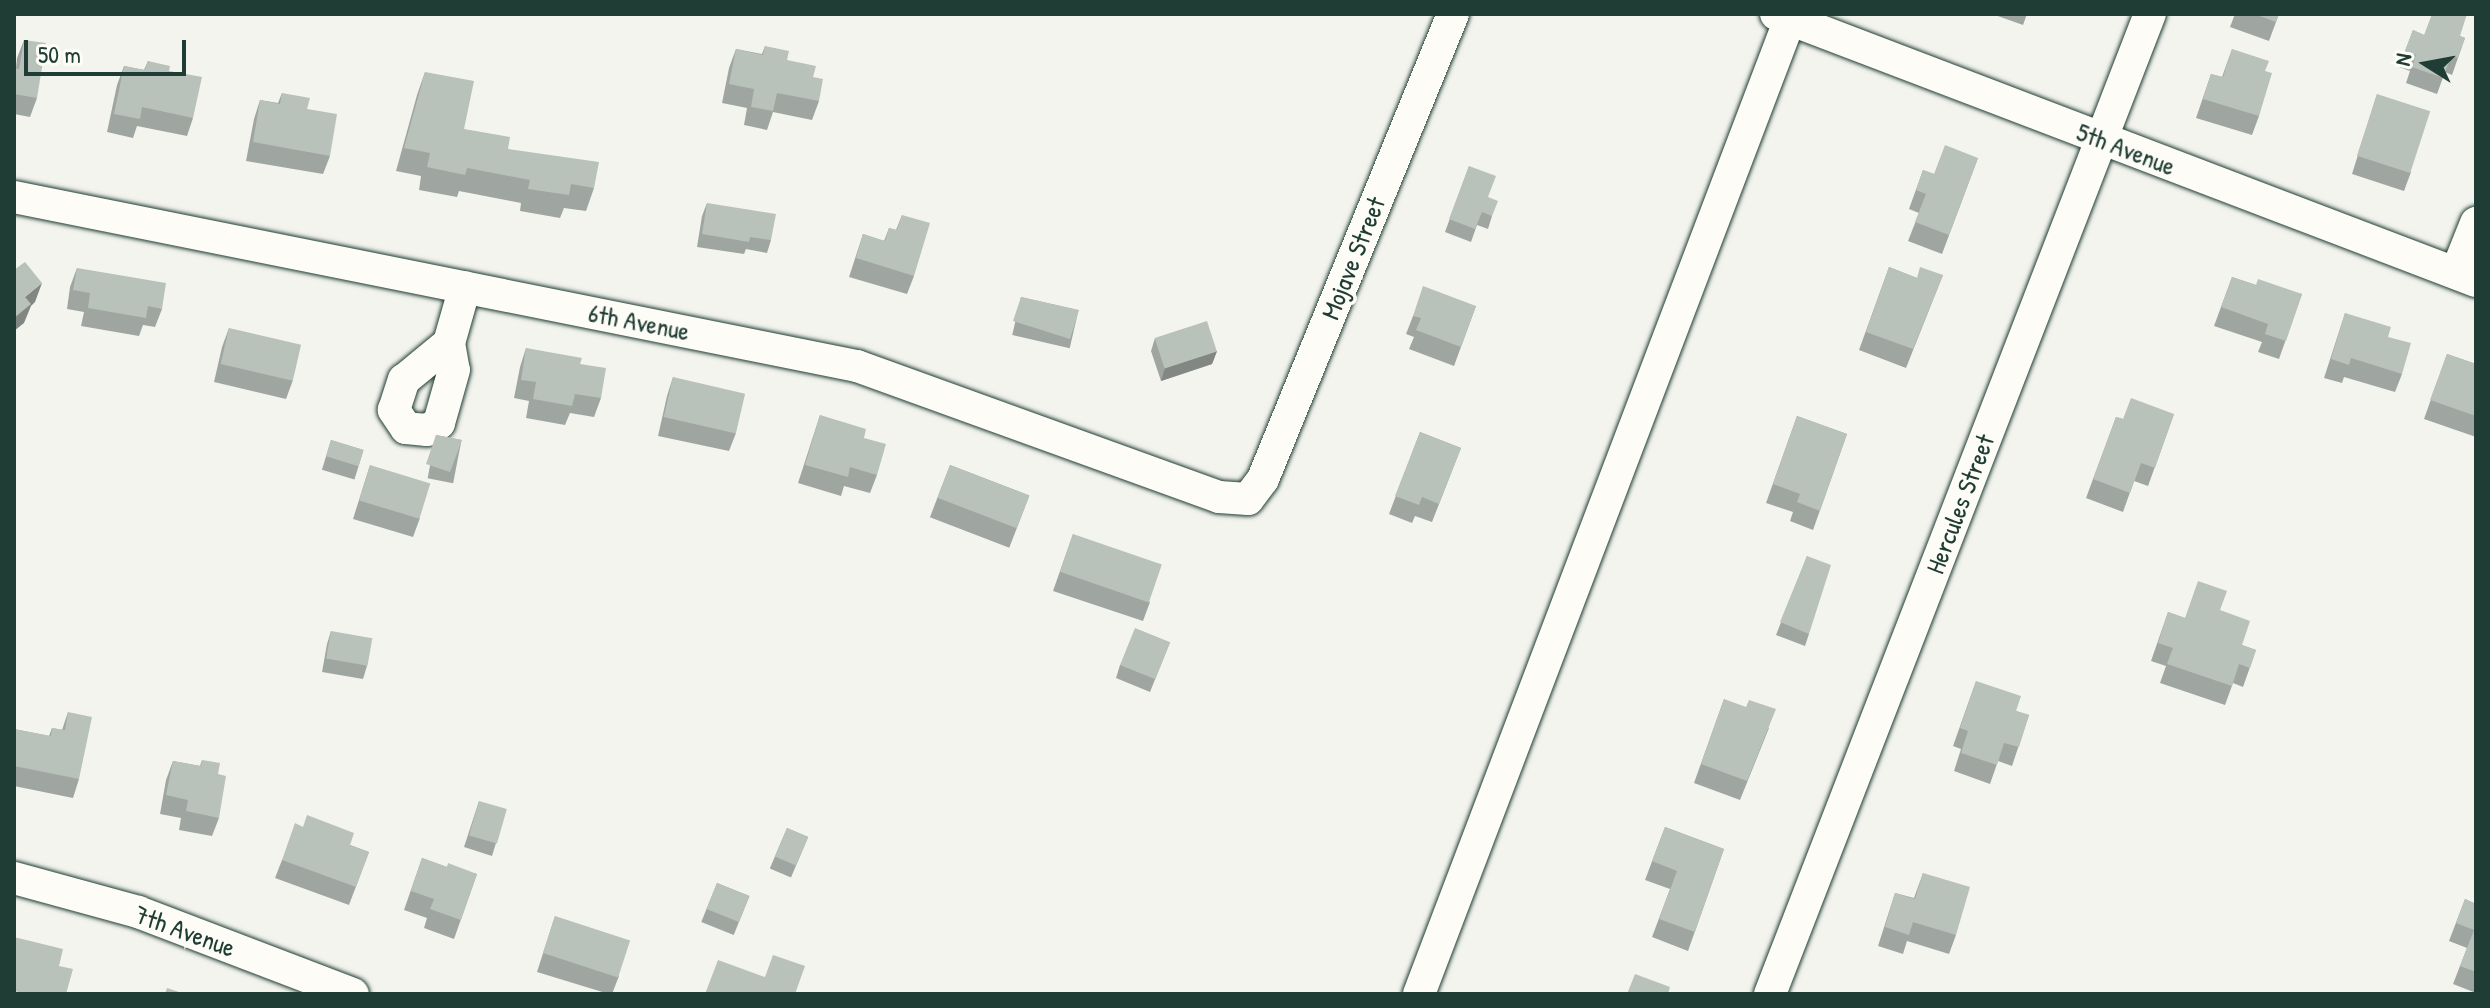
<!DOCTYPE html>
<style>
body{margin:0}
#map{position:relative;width:2490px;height:1008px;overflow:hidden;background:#f4f4ef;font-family:"Patrick Hand",sans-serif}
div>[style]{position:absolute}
.roads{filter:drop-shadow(0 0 2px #1f3d34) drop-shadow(0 0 2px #1f3d34)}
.minor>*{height:32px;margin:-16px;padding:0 16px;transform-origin:16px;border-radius:16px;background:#fdfcf7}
.wall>*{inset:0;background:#9fa6a1;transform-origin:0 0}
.shaded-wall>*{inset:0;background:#828783}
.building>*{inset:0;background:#b9c1bb;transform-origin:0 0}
span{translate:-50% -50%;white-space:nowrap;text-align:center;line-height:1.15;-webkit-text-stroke:7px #fdfcf7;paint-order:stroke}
.street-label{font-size:26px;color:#1f3d34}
.frame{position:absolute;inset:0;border:16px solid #1f3d34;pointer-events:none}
.north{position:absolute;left:2386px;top:24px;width:80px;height:80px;-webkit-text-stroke:6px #fdfcf7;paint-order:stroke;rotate:281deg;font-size:22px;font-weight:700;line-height:32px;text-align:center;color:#1f3d34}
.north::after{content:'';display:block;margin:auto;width:28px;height:36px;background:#1f3d34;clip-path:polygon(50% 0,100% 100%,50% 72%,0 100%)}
.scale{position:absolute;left:24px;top:40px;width:162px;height:36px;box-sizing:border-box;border:4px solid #1f3d34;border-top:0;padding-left:10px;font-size:24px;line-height:28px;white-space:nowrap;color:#1f3d34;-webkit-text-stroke:6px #fdfcf7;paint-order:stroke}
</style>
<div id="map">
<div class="roads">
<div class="minor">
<div style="left:1776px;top:14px;width:749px;rotate:20.88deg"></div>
<div style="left:14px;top:197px;width:860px;rotate:11.34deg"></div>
<div style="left:857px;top:366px;width:385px;rotate:19.9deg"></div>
<div style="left:1219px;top:497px;width:29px;rotate:4deg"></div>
<div style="left:1248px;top:499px;width:25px;rotate:-53deg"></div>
<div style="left:1263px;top:479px;width:502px;rotate:-67.77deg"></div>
<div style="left:2456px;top:273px;width:54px;rotate:-68.2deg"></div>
<div style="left:449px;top:343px;width:27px;rotate:80deg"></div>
<div style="left:454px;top:370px;width:55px;rotate:105.8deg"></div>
<div style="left:439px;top:423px;width:14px;rotate:150deg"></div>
<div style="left:427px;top:430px;width:21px;rotate:-175deg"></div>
<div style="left:406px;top:428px;width:22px;rotate:-124deg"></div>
<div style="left:394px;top:410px;width:32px;rotate:-72deg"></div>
<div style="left:404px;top:380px;width:58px;rotate:-39.4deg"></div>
<div style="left:449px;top:343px;width:58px;rotate:-74.1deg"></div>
<div style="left:14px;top:878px;width:129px;rotate:15.3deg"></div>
<div style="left:138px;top:912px;width:230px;rotate:20.9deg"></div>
<div style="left:1419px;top:994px;width:1043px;rotate:-69.17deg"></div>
<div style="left:1770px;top:994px;width:1051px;rotate:-68.81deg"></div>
</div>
</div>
<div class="wall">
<div style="clip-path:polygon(1992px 14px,2027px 14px,2023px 25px)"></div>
<div style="clip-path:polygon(2235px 14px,2279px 14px,2269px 41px,2230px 27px)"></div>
<div style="clip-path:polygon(2413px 30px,2424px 35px,2460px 36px,2465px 38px,2452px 75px,2445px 72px,2437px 94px,2406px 83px,2410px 71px,2399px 67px)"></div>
<div style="clip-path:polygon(24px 40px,37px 98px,30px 117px,14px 114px,14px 68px,16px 68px,17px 58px)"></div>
<div style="clip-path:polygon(765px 46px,813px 77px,819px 101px,812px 120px,773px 112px,767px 130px,744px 125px,747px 108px,722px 103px,729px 68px,736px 49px,762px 54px)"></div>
<div style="clip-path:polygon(2232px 49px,2265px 71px,2259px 116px,2252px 135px,2196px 118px,2211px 74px,2222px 77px)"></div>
<div style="clip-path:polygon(148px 61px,169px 71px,193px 118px,187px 136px,137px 126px,133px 138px,107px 132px,117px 85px,124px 66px,144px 70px)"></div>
<div style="clip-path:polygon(425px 72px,464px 129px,594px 188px,586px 211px,564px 208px,560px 218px,520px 211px,521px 203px,459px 191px,457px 197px,419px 190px,421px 176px,396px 171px,417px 95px)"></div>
<div style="clip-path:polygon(282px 93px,307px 109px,330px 156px,323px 174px,246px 161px,254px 119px,260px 100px,278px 103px)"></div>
<div style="clip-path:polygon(2377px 94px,2411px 172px,2404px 191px,2352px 174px)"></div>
<div style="clip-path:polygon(1978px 158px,1942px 254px,1908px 241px,1919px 213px,1909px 209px,1923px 170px,1934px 174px)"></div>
<div style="clip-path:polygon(1469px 166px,1488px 197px,1492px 216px,1488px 229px,1477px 225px,1471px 242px,1445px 232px)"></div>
<div style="clip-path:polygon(707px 203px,771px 240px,767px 253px,746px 249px,744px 254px,697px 247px,702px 216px)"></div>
<div style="clip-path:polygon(902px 215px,914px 276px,907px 294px,849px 277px,863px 234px,884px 241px,889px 228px,896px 230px)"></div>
<div style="clip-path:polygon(1889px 267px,1917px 278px,1943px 275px,1906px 368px,1859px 350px)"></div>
<div style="clip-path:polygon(77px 268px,162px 309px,155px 327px,143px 325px,139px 336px,81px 326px,84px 312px,67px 309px,70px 287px)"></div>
<div style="clip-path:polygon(2232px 277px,2256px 285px,2302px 294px,2279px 359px,2258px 352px,2262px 342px,2214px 326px)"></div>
<div style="left:1021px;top:297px;width:59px;height:39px;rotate:13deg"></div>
<div style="clip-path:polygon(1476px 306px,1454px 366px,1409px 349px,1414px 337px,1406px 334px,1413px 316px)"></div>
<div style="clip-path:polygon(2345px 313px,2388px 337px,2402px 374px,2395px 392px,2344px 377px,2342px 383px,2324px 378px)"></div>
<div style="clip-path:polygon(229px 328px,293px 380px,286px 399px,214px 382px,222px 347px)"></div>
<div style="clip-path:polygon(1155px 338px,1217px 351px,1212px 364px,1161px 381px,1151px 351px)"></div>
<div style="clip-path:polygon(526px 348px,580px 364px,601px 398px,594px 417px,570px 413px,565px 425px,526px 418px,529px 401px,514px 398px,520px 367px)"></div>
<div style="clip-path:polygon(2447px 354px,2476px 364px,2476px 437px,2424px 419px)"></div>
<div style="clip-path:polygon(673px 377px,736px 433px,729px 451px,658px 436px,667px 396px)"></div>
<div style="clip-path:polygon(2174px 414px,2148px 486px,2134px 481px,2123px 512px,2086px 498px,2116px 417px,2123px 419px)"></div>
<div style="clip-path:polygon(820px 415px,864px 438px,877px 475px,870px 493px,844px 486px,841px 496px,798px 483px)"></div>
<div style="clip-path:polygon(1797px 416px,1847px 434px,1813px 530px,1790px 521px,1793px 512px,1766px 503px)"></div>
<div style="clip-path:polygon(1420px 432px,1461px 448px,1432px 522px,1415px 516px,1412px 523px,1389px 514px)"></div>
<div style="left:436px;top:435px;width:26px;height:44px;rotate:11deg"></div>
<div style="left:331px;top:440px;width:34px;height:31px;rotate:17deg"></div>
<div style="clip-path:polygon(370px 465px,420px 518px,413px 537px,353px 519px)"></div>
<div style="left:950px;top:465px;width:85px;height:56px;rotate:21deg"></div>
<div style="clip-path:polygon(1073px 534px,1150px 602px,1143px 621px,1053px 591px)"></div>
<div style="clip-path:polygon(1807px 556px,1809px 634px,1805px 646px,1776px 635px)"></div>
<div style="clip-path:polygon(2220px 610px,2242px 645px,2256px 650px,2243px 687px,2233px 683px,2225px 705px,2160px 683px,2166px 666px,2151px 661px,2168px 612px,2185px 618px)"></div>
<div style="clip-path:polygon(331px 631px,367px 666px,363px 679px,322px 672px,327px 644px)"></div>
<div style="clip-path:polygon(1170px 642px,1150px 692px,1116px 678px,1120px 665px)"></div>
<div style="clip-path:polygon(1976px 681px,2016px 711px,2029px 715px,2012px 766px,1998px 761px,1990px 784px,1954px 771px,1961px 749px,1953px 746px)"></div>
<div style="clip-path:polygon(1724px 699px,1769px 728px,1740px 800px,1694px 783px)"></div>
<div style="clip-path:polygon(68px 712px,79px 779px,73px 798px,14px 786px,14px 729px,49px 736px,52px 728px,62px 730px)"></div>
<div style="clip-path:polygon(202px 760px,218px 774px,219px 818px,212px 836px,179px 830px,181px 818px,160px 814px,166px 780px,173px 761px,200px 766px)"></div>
<div style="clip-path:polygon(479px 801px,496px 843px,492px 856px,464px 847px)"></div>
<div style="clip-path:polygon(1665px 827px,1724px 849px,1688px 951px,1652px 937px,1670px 889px,1645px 880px)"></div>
<div style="left:787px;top:828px;width:23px;height:44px;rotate:23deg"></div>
<div style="clip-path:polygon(350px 845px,369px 852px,349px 905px,275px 878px,282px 860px)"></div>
<div style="clip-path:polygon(422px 858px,447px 867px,477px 874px,454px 939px,424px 928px,427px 918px,404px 910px)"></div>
<div style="clip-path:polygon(1923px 873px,1956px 935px,1949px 954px,1907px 941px,1903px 954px,1878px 946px,1895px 893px,1914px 898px)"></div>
<div style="left:717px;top:883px;width:35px;height:42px;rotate:22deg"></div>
<div style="clip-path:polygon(2465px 899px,2476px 904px,2476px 993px,2453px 984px,2467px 948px,2449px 941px)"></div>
<div style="clip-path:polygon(555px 916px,619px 976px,612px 994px,609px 994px,537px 972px)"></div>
</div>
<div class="shaded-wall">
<div style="clip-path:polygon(42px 283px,35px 302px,31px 306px,24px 323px,14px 331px,14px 318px,25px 297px)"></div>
<div style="clip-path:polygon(1217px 351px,1212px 364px,1161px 381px,1165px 368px)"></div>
</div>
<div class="building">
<div style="clip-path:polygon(2254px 14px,2279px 14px,2276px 22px)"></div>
<div style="clip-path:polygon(2432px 14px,2467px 14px,2460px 36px,2465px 38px,2458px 58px,2451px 56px,2443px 78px,2412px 67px,2416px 55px,2405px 51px,2413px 30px,2424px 35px)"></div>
<div style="clip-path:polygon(24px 40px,46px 43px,37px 98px,14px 94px,14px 68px,19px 69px)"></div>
<div style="clip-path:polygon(765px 46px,789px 51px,787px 60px,816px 66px,813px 77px,823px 79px,819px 101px,777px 93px,773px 111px,751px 107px,754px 89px,729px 84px,736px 49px,763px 55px)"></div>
<div style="clip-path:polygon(2232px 49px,2269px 61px,2265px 71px,2272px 73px,2259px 116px,2203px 99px,2211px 74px,2223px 77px)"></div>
<div style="clip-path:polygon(148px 61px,170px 66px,169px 71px,202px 77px,193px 118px,142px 107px,140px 119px,114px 114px,124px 66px,145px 70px)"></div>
<div style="clip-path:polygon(425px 72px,474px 81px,464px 129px,510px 137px,508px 149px,599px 162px,594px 188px,571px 184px,569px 195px,528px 189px,530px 180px,467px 168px,465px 175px,427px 167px,430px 153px,404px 148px)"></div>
<div style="clip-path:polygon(282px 93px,310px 98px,307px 109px,337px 114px,330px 156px,253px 142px,260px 100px,280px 104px)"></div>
<div style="left:2377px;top:94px;width:56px;height:65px;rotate:18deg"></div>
<div style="clip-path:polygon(1945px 145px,1978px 158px,1949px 235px,1915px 222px,1926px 194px,1916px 190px,1923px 170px,1934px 174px)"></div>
<div style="clip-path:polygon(1469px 166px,1496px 176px,1488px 197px,1498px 201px,1492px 216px,1482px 212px,1475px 229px,1449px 219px)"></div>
<div style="clip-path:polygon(707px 203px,776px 214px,771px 240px,750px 237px,749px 242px,702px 234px)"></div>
<div style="clip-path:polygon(902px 215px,930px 223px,914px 276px,856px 258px,863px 234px,885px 241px,889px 228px,897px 230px)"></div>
<div style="clip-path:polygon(25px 262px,42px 283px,25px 297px,31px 304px,14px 318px,14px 270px)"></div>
<div style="clip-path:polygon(1889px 267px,1917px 278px,1920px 267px,1943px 275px,1913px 349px,1866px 332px)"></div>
<div style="clip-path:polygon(77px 268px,166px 283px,162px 309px,148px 306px,146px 318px,88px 308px,90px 293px,73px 290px)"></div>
<div style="clip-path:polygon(2232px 277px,2256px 285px,2258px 279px,2302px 294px,2286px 341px,2265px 334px,2268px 324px,2221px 307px)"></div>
<div style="clip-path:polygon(1423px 286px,1476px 306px,1461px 347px,1416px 330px,1421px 318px,1413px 316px)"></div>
<div style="clip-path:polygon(1021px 297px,1079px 310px,1070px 339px,1013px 321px)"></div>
<div style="clip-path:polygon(2345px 313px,2391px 327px,2388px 337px,2411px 343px,2402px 374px,2351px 358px,2349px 365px,2331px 359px)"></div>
<div style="left:1207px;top:321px;width:32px;height:55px;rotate:72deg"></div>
<div style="left:229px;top:328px;width:74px;height:37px;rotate:13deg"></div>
<div style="clip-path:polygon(526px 348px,582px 358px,580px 364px,606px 368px,601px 398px,575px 394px,572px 406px,533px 399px,536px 382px,521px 380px)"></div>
<div style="clip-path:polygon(2447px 354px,2476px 364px,2476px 416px,2430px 400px)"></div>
<div style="left:673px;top:377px;width:74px;height:41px;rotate:13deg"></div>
<div style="clip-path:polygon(2131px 398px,2174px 414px,2155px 468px,2141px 463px,2130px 493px,2093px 479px,2116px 417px,2123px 419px)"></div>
<div style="clip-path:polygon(820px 415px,866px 429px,864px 438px,886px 444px,877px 475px,850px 467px,848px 477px,805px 465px)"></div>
<div style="clip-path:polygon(1797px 416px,1847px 434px,1820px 511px,1797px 502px,1800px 494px,1773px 484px)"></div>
<div style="clip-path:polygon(1420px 432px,1461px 448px,1439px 504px,1422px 497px,1419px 505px,1395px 496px)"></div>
<div style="clip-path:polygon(436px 435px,462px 440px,450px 472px,426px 464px)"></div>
<div style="left:331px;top:440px;width:34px;height:17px;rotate:17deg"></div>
<div style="left:370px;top:465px;width:63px;height:37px;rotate:17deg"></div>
<div style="left:950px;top:465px;width:85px;height:35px;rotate:21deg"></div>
<div style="left:1073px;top:534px;width:94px;height:40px;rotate:19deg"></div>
<div style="clip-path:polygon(1807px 556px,1831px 565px,1809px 634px,1780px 622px)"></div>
<div style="clip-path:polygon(2198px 581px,2227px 591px,2220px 610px,2250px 621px,2242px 645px,2256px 650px,2250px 668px,2239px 664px,2232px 686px,2167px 664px,2173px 648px,2158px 643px,2168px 612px,2185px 618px)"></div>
<div style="left:1135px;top:628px;width:38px;height:40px;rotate:22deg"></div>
<div style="left:331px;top:631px;width:42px;height:28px;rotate:10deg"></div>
<div style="clip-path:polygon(1976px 681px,2021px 696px,2016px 711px,2029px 715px,2019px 747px,2004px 743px,1997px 765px,1961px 753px,1968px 731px,1960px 728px)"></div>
<div style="clip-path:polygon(1724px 699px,1746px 707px,1749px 700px,1776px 709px,1747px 781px,1701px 764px)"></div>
<div style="clip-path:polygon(68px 712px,92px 717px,79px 779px,14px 766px,14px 729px,51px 736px,52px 728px,65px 730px)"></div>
<div style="clip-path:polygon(202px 760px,220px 763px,218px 774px,226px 776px,219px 818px,186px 811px,188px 800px,166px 795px,173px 761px,201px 766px)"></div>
<div style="left:479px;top:801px;width:29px;height:36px;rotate:16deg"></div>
<div style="clip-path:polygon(307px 815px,354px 833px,350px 845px,369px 852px,356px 887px,282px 860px,295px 823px,303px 827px)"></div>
<div style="clip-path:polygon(1665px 827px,1724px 849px,1695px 932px,1659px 919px,1677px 871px,1652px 861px)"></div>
<div style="left:787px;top:828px;width:23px;height:31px;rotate:23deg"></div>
<div style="clip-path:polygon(422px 858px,447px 867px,448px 863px,477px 874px,461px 920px,430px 909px,434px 899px,411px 891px)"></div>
<div style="clip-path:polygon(1923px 873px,1970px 887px,1956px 935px,1913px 922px,1909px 935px,1885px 927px,1895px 893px,1915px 899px)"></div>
<div style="left:717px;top:883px;width:35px;height:28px;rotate:22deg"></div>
<div style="clip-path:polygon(2465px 899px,2476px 904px,2476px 972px,2460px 966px,2474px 930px,2456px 923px)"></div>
<div style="left:555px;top:916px;width:79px;height:39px;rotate:18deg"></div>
<div style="clip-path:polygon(14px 937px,63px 949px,59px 966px,73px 969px,66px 994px,27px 994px,14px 991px)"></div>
<div style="clip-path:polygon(773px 955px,805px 966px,795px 994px,705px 994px,718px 960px,765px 977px)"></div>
<div style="clip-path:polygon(1635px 974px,1670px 987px,1668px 994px,1627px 994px)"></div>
<div style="clip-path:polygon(167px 988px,185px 994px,165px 994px)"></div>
</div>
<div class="street-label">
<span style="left:2126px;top:149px;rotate:21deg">5th Avenue</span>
<span style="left:1353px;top:258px;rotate:-68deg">Mojave Street</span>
<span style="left:639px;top:322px;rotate:11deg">6th Avenue</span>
<span style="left:1960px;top:504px;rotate:-69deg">Hercules Street</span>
<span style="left:185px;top:931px;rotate:20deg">7th Avenue</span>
</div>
<div class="frame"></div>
<div class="north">N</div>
<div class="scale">50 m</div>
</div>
